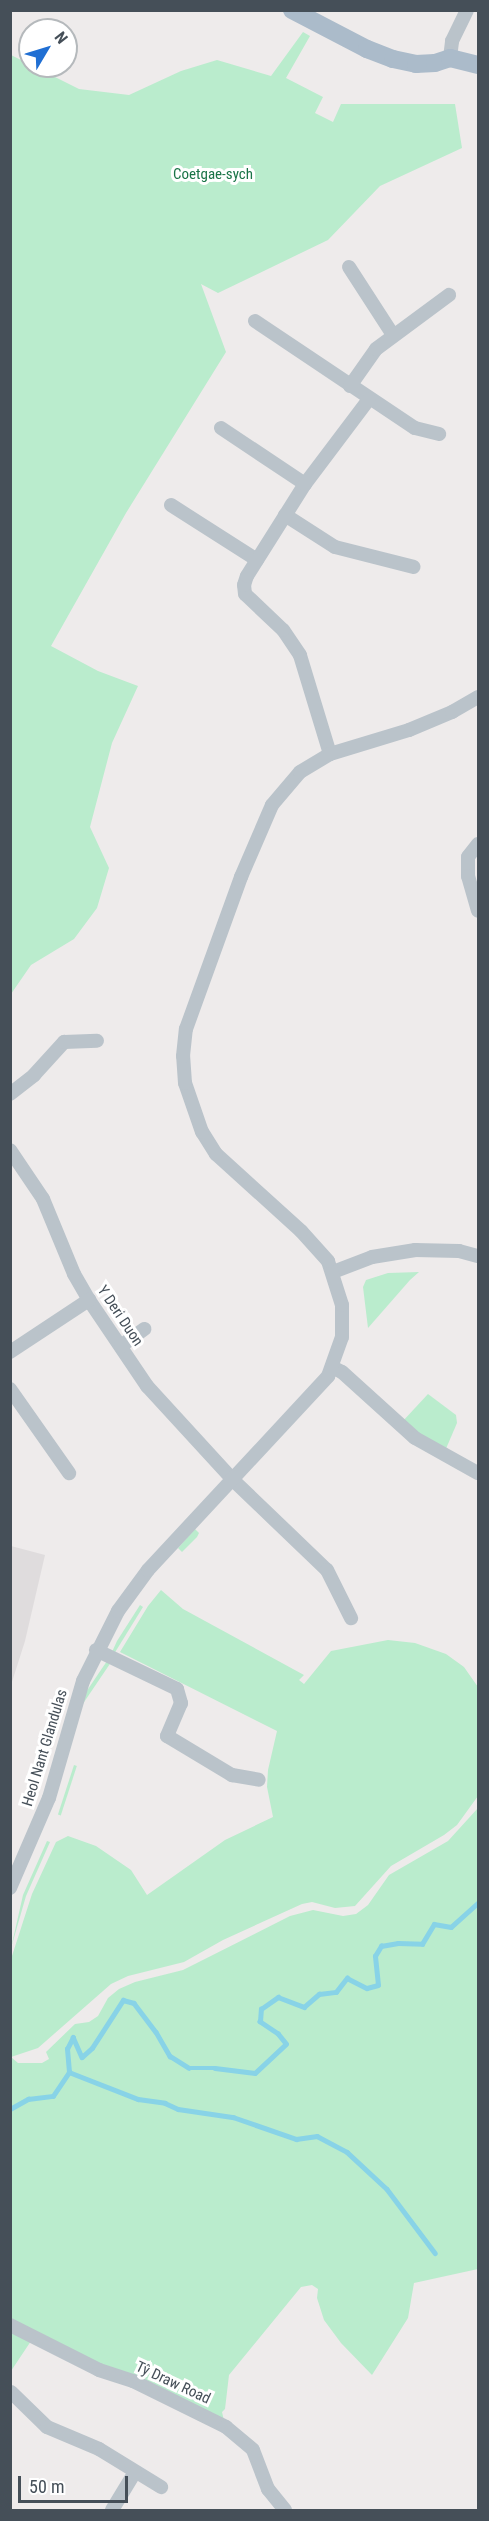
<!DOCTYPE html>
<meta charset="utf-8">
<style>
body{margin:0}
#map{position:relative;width:489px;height:2521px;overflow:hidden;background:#eeebeb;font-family:"Roboto Condensed",sans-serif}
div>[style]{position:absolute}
.education>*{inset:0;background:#dfdcdd}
.green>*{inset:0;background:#baeccd;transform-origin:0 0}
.stream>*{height:4.5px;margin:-2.25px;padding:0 2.25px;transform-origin:2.25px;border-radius:2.25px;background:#88d3e7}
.minor>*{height:14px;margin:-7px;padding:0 7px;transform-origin:7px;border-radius:7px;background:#bac3ca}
.major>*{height:18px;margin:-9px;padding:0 9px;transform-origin:9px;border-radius:9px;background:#abbbca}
span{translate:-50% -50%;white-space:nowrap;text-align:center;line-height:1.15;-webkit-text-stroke:6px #fff;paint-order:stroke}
.park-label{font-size:15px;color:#1a7447}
.street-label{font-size:15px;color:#454f58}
.frame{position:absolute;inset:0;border:12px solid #454f58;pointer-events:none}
.north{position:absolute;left:18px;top:18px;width:60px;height:60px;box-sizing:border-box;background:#fff;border:2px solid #b5b9bc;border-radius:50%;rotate:52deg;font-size:16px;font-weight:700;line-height:24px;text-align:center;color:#454f58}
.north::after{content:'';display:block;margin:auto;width:21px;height:27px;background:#206fd3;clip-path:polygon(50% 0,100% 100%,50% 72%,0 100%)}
.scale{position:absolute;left:18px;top:2476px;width:110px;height:27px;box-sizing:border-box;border:3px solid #454f58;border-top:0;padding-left:8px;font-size:18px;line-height:21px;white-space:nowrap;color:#454f58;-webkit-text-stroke:4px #fff;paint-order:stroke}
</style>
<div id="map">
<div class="education">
<div style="clip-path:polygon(11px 1546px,45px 1555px,25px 1641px,11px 1685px)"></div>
</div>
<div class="green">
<div style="clip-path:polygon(303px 32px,310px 36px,286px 78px,323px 97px,315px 113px,333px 122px,341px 104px,455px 104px,462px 148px,380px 186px,328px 240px,218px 293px,201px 284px,226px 352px,126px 513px,51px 646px,98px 671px,138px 686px,112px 743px,90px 827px,109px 868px,97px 908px,74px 939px,31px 965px,11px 994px,11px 55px,79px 89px,129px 95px,181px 71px,217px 60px,271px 76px)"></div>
<div style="clip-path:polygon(419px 1272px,410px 1280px,368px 1328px,363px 1287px,366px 1280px,388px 1273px)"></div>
<div style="clip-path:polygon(428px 1394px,456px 1415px,457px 1423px,445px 1451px,402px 1422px)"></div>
<div style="clip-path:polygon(195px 1529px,199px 1533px,197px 1537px,182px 1552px,178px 1548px)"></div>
<div style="clip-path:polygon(161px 1590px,183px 1609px,304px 1675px,299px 1680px,304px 1684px,331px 1651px,388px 1640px,415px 1643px,446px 1654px,464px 1667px,478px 1687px,478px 1796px,457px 1825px,444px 1835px,391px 1866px,355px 1906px,335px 1908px,312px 1902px,302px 1904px,223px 1940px,184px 1962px,128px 1976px,111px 1984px,38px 2048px,11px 2057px,18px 2063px,42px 2063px,49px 2059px,46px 2052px,75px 2024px,89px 2022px,98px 2016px,108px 1998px,119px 1989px,135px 1982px,183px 1970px,290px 1916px,313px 1910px,343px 1916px,356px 1914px,368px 1905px,389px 1875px,448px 1841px,478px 1808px,478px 2269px,414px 2283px,408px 2318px,372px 2375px,341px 2343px,324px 2320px,317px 2298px,318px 2289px,312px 2285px,301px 2287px,229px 2375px,225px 2409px,222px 2412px,225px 2425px,11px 2323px,11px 1959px,32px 1894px,56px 1842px,68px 1836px,96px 1846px,131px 1870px,147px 1895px,225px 1840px,273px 1817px,267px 1787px,268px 1770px,277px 1731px,120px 1652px,148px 1606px)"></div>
<div style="clip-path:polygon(140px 1605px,143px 1607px,114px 1654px,112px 1652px,117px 1641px)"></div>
<div style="left:107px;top:1661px;width:4px;height:55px;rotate:34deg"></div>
<div style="left:74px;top:1765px;width:3px;height:52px;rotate:18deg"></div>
<div style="clip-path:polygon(47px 1841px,50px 1842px,26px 1896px,11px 1948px,23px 1895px)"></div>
<div style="clip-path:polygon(11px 2331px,31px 2341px,11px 2371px)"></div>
</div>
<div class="stream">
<div style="left:69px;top:2072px;width:74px;rotate:21.4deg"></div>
<div style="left:138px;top:2099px;width:27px;rotate:8deg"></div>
<div style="left:165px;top:2103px;width:14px;rotate:25deg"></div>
<div style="left:178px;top:2109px;width:56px;rotate:8.3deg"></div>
<div style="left:233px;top:2117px;width:67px;rotate:19.2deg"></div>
<div style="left:296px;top:2139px;width:21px;rotate:-8deg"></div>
<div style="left:317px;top:2136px;width:34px;rotate:28deg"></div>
<div style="left:347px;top:2152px;width:54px;rotate:42.8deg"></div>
<div style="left:387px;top:2189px;width:80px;rotate:53.1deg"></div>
<div style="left:10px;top:2109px;width:21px;rotate:-29deg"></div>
<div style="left:28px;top:2099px;width:25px;rotate:-7deg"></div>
<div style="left:53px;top:2096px;width:29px;rotate:-56deg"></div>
<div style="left:69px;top:2072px;width:23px;rotate:-95deg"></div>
<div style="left:67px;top:2049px;width:13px;rotate:-63deg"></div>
<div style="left:73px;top:2037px;width:22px;rotate:66deg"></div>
<div style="left:82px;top:2057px;width:13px;rotate:-42deg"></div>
<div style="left:92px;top:2048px;width:57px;rotate:-57.1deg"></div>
<div style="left:123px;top:2000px;width:11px;rotate:15deg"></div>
<div style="left:134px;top:2003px;width:36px;rotate:53deg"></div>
<div style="left:156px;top:2032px;width:28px;rotate:60deg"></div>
<div style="left:170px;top:2056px;width:22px;rotate:32deg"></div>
<div style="left:189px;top:2068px;width:26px"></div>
<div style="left:215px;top:2068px;width:40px;rotate:7.1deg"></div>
<div style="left:255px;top:2073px;width:42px;rotate:-43.1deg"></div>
<div style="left:286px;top:2044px;width:13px;rotate:-129deg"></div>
<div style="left:278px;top:2034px;width:22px;rotate:-146deg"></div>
<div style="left:260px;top:2022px;width:13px;rotate:-86deg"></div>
<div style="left:261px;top:2009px;width:21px;rotate:-35deg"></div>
<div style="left:278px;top:1997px;width:28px;rotate:21deg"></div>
<div style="left:304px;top:2007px;width:20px;rotate:-41deg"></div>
<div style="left:319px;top:1994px;width:17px;rotate:-7deg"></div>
<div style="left:336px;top:1992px;width:18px;rotate:-52deg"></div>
<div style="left:347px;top:1978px;width:22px;rotate:27deg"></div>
<div style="left:367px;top:1988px;width:11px;rotate:-15deg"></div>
<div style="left:378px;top:1985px;width:29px;rotate:-96deg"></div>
<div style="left:375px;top:1956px;width:12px;rotate:-59deg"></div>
<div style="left:381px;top:1946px;width:17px;rotate:-10deg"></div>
<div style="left:398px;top:1943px;width:24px;rotate:2deg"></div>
<div style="left:422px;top:1944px;width:23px;rotate:-59deg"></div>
<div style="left:434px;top:1924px;width:17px;rotate:10deg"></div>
<div style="left:451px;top:1927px;width:36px;rotate:-42deg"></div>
</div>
<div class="minor">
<div style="left:450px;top:58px;width:17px;rotate:-83deg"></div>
<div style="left:452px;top:41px;width:34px;rotate:-64deg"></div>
<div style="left:349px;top:267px;width:81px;rotate:57.1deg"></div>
<div style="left:255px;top:321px;width:192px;rotate:33.8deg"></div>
<div style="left:415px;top:428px;width:25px;rotate:14deg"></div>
<div style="left:350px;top:386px;width:45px;rotate:-54.9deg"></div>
<div style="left:376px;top:349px;width:91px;rotate:-36.5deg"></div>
<div style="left:221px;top:428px;width:101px;rotate:33.7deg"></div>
<div style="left:171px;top:505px;width:102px;rotate:32.6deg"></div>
<div style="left:285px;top:515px;width:59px;rotate:32.6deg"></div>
<div style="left:335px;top:547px;width:81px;rotate:14.2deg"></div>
<div style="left:330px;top:754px;width:103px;rotate:-106.9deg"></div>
<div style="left:300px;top:655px;width:30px;rotate:-124deg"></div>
<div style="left:283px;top:630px;width:52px;rotate:-136.5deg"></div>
<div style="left:245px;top:594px;width:9px;rotate:-96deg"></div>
<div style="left:244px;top:585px;width:9px;rotate:-72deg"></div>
<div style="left:247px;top:576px;width:109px;rotate:-57.8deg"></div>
<div style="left:305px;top:484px;width:106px;rotate:-53deg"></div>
<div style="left:478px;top:844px;width:16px;rotate:128deg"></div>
<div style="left:468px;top:857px;width:19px;rotate:90deg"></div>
<div style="left:468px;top:876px;width:36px;rotate:74deg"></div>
<div style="left:10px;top:1094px;width:31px;rotate:-38deg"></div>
<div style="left:34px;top:1075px;width:45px;rotate:-47.7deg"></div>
<div style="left:64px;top:1042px;width:33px;rotate:-2deg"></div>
<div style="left:10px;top:1150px;width:59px;rotate:56deg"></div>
<div style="left:43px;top:1199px;width:81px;rotate:67.5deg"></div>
<div style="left:74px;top:1274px;width:30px;rotate:60deg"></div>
<div style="left:89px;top:1300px;width:104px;rotate:56deg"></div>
<div style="left:147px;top:1386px;width:127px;rotate:47.5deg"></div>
<div style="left:233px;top:1480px;width:130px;rotate:43.8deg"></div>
<div style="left:327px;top:1570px;width:54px;rotate:63.4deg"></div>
<div style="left:333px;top:1272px;width:42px;rotate:-21deg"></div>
<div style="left:372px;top:1257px;width:44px;rotate:-9.2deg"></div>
<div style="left:415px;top:1250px;width:44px;rotate:1.3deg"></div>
<div style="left:459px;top:1251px;width:20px;rotate:15deg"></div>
<div style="left:121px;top:1346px;width:29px;rotate:-36deg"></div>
<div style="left:10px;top:1352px;width:95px;rotate:-33.4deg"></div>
<div style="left:332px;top:1367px;width:11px;rotate:27deg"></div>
<div style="left:342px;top:1372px;width:98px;rotate:42.1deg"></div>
<div style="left:415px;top:1438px;width:72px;rotate:29.1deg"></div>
<div style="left:10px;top:1389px;width:103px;rotate:54.9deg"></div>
<div style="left:96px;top:1650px;width:90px;rotate:25.7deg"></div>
<div style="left:177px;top:1689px;width:15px;rotate:74deg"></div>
<div style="left:181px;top:1703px;width:36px;rotate:113deg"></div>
<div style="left:167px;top:1736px;width:76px;rotate:31deg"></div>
<div style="left:232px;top:1775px;width:27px;rotate:10deg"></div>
<div style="left:10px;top:1888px;width:98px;rotate:-66.6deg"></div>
<div style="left:49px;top:1798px;width:122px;rotate:-73.8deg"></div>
<div style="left:83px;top:1681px;width:78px;rotate:-63.4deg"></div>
<div style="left:118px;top:1611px;width:51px;rotate:-53.8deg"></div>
<div style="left:148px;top:1570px;width:265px;rotate:-47.1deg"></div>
<div style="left:328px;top:1376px;width:41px;rotate:-70.3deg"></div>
<div style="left:342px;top:1337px;width:32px;rotate:-90deg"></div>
<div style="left:342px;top:1305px;width:46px;rotate:-107.7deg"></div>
<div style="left:328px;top:1261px;width:40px;rotate:-132deg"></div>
<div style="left:301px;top:1231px;width:115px;rotate:-137.8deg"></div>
<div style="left:216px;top:1154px;width:26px;rotate:-122deg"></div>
<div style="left:202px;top:1132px;width:52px;rotate:-109.1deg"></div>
<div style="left:185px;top:1083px;width:27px;rotate:-94deg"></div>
<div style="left:183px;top:1056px;width:27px;rotate:-84deg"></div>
<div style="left:186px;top:1029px;width:162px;rotate:-70.1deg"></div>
<div style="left:241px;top:877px;width:78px;rotate:-66.7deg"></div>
<div style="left:272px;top:805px;width:43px;rotate:-49.7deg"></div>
<div style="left:300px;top:772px;width:35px;rotate:-31deg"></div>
<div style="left:330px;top:754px;width:83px;rotate:-16.9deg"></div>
<div style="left:409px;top:730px;width:47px;rotate:-22.7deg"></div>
<div style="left:452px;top:712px;width:30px;rotate:-30deg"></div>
<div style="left:10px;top:2325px;width:100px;rotate:26.8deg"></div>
<div style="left:99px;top:2370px;width:36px;rotate:18deg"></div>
<div style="left:133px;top:2381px;width:104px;rotate:26.3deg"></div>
<div style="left:226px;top:2427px;width:35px;rotate:40deg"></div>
<div style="left:253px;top:2450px;width:42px;rotate:69deg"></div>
<div style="left:268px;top:2489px;width:27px;rotate:51deg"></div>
<div style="left:11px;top:2392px;width:50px;rotate:44.2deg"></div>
<div style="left:47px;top:2427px;width:56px;rotate:22.9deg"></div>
<div style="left:99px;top:2449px;width:73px;rotate:31.5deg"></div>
<div style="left:112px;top:2510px;width:44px;rotate:-58.8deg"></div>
</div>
<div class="major">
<div style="left:292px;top:10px;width:85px;rotate:27.5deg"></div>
<div style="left:367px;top:49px;width:28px;rotate:21deg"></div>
<div style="left:393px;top:59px;width:24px;rotate:12deg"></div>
<div style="left:416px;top:64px;width:19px;rotate:-3deg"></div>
<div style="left:435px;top:63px;width:16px;rotate:-18deg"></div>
<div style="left:450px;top:58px;width:29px;rotate:14deg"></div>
</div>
<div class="park-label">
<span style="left:213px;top:175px">Coetgae-sych</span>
</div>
<div class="street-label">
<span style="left:120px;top:1316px;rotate:56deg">Y Deri Duon</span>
<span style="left:45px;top:1748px;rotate:-73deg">Heol Nant Glandulas</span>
<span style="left:173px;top:2383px;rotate:25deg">Tŷ Draw Road</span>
</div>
<div class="frame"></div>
<div class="north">N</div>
<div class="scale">50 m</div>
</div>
